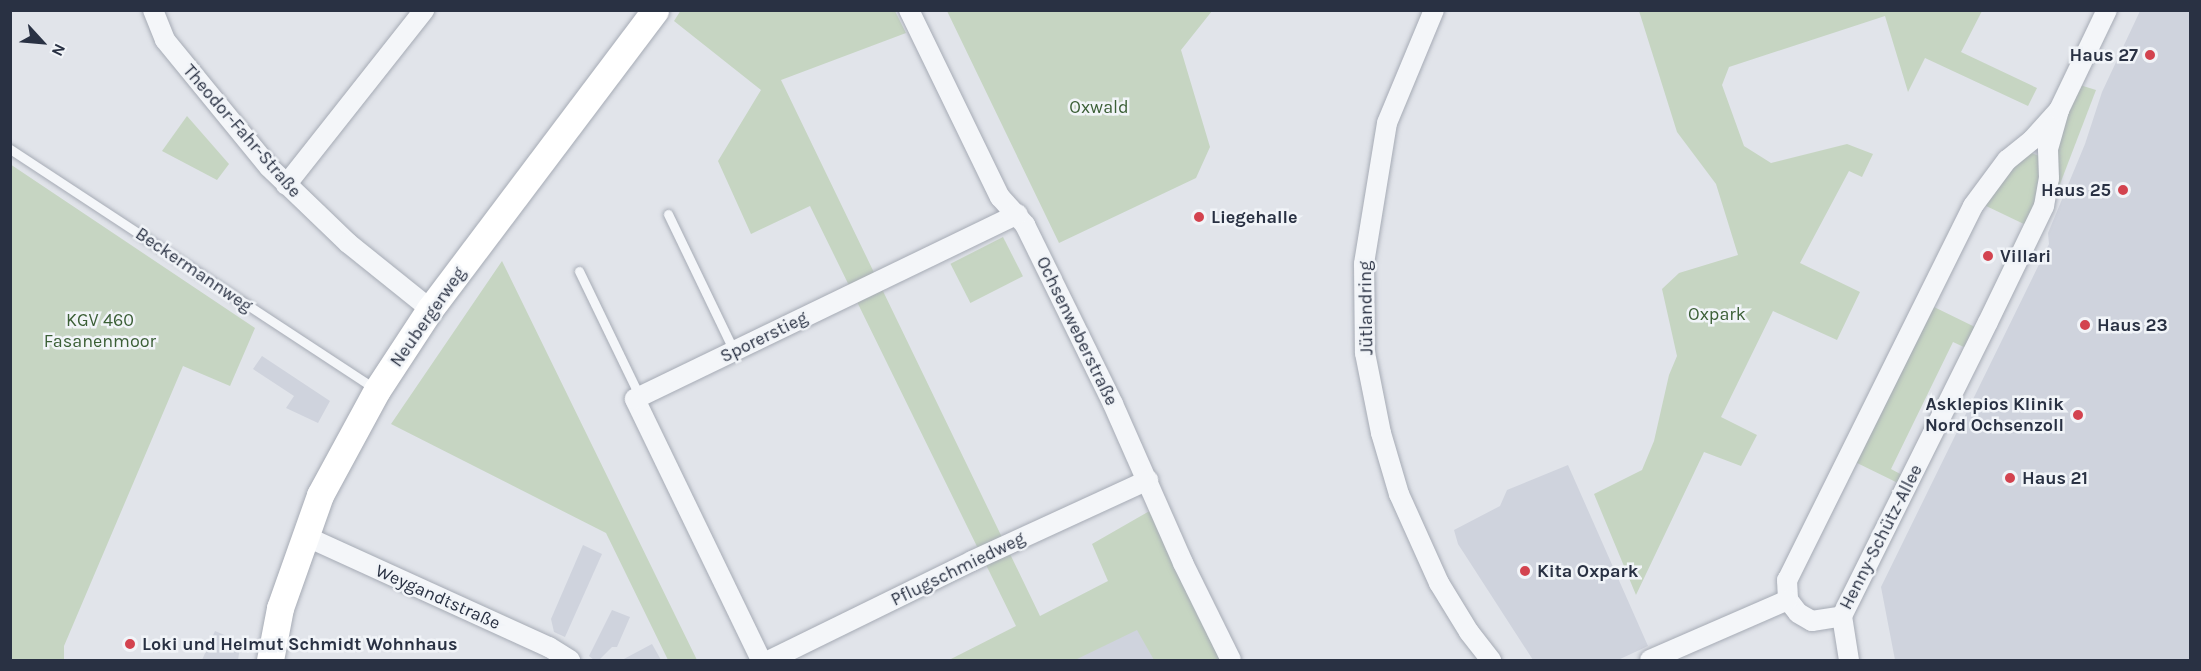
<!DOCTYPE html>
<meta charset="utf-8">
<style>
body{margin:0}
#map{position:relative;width:2201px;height:671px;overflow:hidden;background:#e1e4ea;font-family:Karla,sans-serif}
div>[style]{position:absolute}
.built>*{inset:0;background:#cfd3dd}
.green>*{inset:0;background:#c6d5c2;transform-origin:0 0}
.roads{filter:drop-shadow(0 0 2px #a6abb5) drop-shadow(0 0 2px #a6abb5)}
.lane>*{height:9px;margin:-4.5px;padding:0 4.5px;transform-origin:4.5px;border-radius:4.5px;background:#f4f6f9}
.street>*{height:20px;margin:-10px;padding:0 10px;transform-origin:10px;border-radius:10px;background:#f4f6f9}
.secondary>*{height:27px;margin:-13.5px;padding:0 13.5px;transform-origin:13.5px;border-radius:13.5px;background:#fff}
.dots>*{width:16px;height:16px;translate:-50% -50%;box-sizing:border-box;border:3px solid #f1f4f8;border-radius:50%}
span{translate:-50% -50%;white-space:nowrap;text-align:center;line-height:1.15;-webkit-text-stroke:5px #f1f4f8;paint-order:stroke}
.poi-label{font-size:18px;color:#293143;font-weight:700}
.right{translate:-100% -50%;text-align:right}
.left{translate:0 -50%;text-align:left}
.park-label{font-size:18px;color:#3b5f36}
.street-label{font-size:18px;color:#293143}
.frame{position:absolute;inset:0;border:12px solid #293143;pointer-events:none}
.north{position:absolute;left:12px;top:12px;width:60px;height:60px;-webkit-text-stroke:4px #f1f4f8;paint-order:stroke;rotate:116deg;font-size:16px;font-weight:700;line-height:24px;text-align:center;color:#293143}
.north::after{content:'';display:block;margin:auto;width:21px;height:27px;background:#293143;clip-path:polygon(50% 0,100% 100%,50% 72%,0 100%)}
</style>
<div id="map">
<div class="built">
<div style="clip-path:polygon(2140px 11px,2190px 11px,2190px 660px,1895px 660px,1881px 587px,2049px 244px,2048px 233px,2085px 144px,2102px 92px)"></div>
<div style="clip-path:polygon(262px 356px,330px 401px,318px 423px,286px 408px,294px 396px,253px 369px)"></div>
<div style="clip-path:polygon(1568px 465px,1648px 646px,1618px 660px,1533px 660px,1458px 544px,1454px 530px,1500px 506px,1507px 490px)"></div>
<div style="clip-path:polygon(583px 545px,602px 554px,565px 637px,554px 632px,551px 619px)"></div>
<div style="clip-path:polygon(1103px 601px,1219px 660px,1062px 660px)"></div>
<div style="clip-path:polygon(612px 610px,630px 617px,617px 647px,612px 647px,599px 660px,594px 660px,589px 656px)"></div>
<div style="clip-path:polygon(215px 631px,241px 642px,238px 660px,202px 660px)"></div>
<div style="clip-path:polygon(652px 644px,661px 660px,622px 660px)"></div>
</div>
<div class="green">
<div style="clip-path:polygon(681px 10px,895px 11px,906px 33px,781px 80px,1040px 616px,1108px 581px,1092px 544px,1153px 509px,1226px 660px,1154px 660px,1137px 630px,1075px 660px,949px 660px,1016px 626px,810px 206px,751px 234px,718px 161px,761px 90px,674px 21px)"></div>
<div style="clip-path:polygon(947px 11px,1212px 11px,1181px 50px,1210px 147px,1196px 178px,1059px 243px)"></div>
<div style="clip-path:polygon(1639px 11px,1982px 11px,1961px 52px,2037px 88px,2028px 106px,1925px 58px,1908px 92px,1885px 16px,1729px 67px,1722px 85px,1744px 146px,1771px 163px,1847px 144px,1873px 154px,1862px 177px,1849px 171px,1800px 263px,1860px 292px,1837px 340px,1773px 311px,1721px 417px,1757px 435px,1741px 466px,1704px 452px,1636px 595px,1594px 494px,1642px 470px,1654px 441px,1669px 375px,1677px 356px,1662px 289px,1679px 273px,1738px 255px,1716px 184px,1677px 132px)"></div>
<div style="clip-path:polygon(2080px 85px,2096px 90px,2052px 205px,2058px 139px,2065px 117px)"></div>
<div style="clip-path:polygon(187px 116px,229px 164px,217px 180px,162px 151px)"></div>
<div style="clip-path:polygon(2029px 152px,2042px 157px,2039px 200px,2028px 226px,1982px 204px,1997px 180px)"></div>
<div style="clip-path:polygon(10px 164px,255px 328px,230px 386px,183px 366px,64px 646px,64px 660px,11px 660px)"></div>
<div style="left:1003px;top:237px;width:44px;height:59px;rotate:63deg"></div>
<div style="clip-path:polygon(502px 261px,697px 660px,668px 660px,606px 533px,391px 424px)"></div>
<div style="clip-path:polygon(1932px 306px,1977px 328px,1966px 348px,1953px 342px,1891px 469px,1904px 476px,1900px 484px,1853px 461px)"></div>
</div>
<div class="roads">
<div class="lane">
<div style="left:10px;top:149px;width:435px;rotate:33.3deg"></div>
<div style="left:668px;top:214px;width:152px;rotate:64.3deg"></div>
<div style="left:579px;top:271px;width:140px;rotate:64.2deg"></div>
</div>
<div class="street">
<div style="left:153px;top:10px;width:32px;rotate:68deg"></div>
<div style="left:165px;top:40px;width:164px;rotate:50.7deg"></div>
<div style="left:269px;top:167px;width:110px;rotate:43.9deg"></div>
<div style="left:348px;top:243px;width:105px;rotate:38.8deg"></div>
<div style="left:909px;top:10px;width:208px;rotate:64.1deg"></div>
<div style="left:1000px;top:197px;width:38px;rotate:48deg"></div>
<div style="left:1025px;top:225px;width:199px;rotate:63.8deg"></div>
<div style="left:1113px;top:404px;width:174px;rotate:66.2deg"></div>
<div style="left:1183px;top:563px;width:108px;rotate:63.7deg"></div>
<div style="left:1434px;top:10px;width:122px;rotate:112.6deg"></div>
<div style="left:1387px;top:123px;width:143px;rotate:99.3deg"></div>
<div style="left:1364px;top:264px;width:89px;rotate:89.4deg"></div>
<div style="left:1365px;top:353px;width:82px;rotate:78.7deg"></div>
<div style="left:1381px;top:433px;width:64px;rotate:73.6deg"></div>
<div style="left:1399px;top:494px;width:98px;rotate:65.8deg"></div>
<div style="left:1439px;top:583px;width:57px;rotate:58.5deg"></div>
<div style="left:1469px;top:632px;width:36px;rotate:52deg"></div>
<div style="left:2059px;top:110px;width:40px;rotate:132deg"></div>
<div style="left:2032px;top:140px;width:32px;rotate:141deg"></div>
<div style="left:2007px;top:160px;width:57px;rotate:126.5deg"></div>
<div style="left:1973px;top:206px;width:418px;rotate:116.4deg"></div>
<div style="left:1787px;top:580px;width:20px;rotate:87deg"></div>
<div style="left:1788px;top:600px;width:16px;rotate:52deg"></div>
<div style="left:1798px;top:613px;width:16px;rotate:30deg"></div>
<div style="left:1812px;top:621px;width:30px;rotate:-9deg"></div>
<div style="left:1842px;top:616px;width:328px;rotate:-63.6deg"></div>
<div style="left:1988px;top:322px;width:129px;rotate:-64.2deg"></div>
<div style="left:2044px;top:206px;width:28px;rotate:-80deg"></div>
<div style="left:2049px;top:178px;width:29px;rotate:-92deg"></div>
<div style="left:2048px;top:149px;width:41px;rotate:-74.2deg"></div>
<div style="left:2059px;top:110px;width:111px;rotate:-64.4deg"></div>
<div style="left:286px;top:185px;width:223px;rotate:-51.7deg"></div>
<div style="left:305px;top:536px;width:268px;rotate:24.5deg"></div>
<div style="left:549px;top:647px;width:25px;rotate:32deg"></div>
<div style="left:1842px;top:616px;width:45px;rotate:81deg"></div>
<div style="left:761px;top:660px;width:290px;rotate:-115.8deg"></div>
<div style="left:635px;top:399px;width:425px;rotate:-25.8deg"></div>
<div style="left:770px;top:660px;width:225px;rotate:-26.1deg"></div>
<div style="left:972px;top:561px;width:194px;rotate:-24.7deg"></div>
<div style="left:1650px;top:660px;width:150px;rotate:-23.5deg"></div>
</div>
<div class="secondary">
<div style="left:270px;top:660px;width:53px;rotate:-79.1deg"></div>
<div style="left:280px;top:608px;width:120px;rotate:-70.5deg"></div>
<div style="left:320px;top:495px;width:119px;rotate:-61.5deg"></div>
<div style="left:377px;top:390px;width:97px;rotate:-56.8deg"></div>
<div style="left:430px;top:309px;width:374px;rotate:-53deg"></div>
</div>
</div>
<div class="dots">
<div style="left:2150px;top:55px;background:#d3434f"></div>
<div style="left:2123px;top:190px;background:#d3434f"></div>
<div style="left:1199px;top:217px;background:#d3434f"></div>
<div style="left:1988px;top:256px;background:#d3434f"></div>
<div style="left:2085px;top:325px;background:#d3434f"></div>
<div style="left:2078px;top:415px;background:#d3434f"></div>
<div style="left:2010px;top:478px;background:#d3434f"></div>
<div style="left:1525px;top:571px;background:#d3434f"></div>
<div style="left:130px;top:644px;background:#d3434f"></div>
</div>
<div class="poi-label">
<span class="right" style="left:2138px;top:55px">Haus 27</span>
<span class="right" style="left:2111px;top:190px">Haus 25</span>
<span class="left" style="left:1211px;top:217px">Liegehalle</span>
<span class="left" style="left:2000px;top:256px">Villari</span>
<span class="left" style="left:2097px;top:325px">Haus 23</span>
<span class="right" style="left:2064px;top:415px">Asklepios Klinik<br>Nord Ochsenzoll</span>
<span class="left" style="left:2022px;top:478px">Haus 21</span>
<span class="left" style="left:1537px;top:571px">Kita Oxpark</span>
<span class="left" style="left:142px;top:644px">Loki und Helmut Schmidt Wohnhaus</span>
</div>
<div class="park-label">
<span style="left:1099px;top:107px">Oxwald</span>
<span style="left:1717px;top:314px">Oxpark</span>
<span style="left:100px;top:331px">KGV 460<br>Fasanenmoor</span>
</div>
<div class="street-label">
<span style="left:242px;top:131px;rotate:49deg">Theodor-Fahr-Straße</span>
<span style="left:194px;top:270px;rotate:34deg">Beckermannweg</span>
<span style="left:1366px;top:308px;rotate:-91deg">Jütlandring</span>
<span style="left:428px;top:317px;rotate:-55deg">Neubergerweg</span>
<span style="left:1077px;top:331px;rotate:64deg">Ochsenweberstraße</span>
<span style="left:764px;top:337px;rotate:-26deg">Sporerstieg</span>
<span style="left:1881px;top:537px;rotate:-63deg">Henny-Schütz-Allee</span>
<span style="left:958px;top:569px;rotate:-26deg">Pflugschmiedweg</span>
<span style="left:438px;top:597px;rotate:24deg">Weygandtstraße</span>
</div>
<div class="frame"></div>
<div class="north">N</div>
</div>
